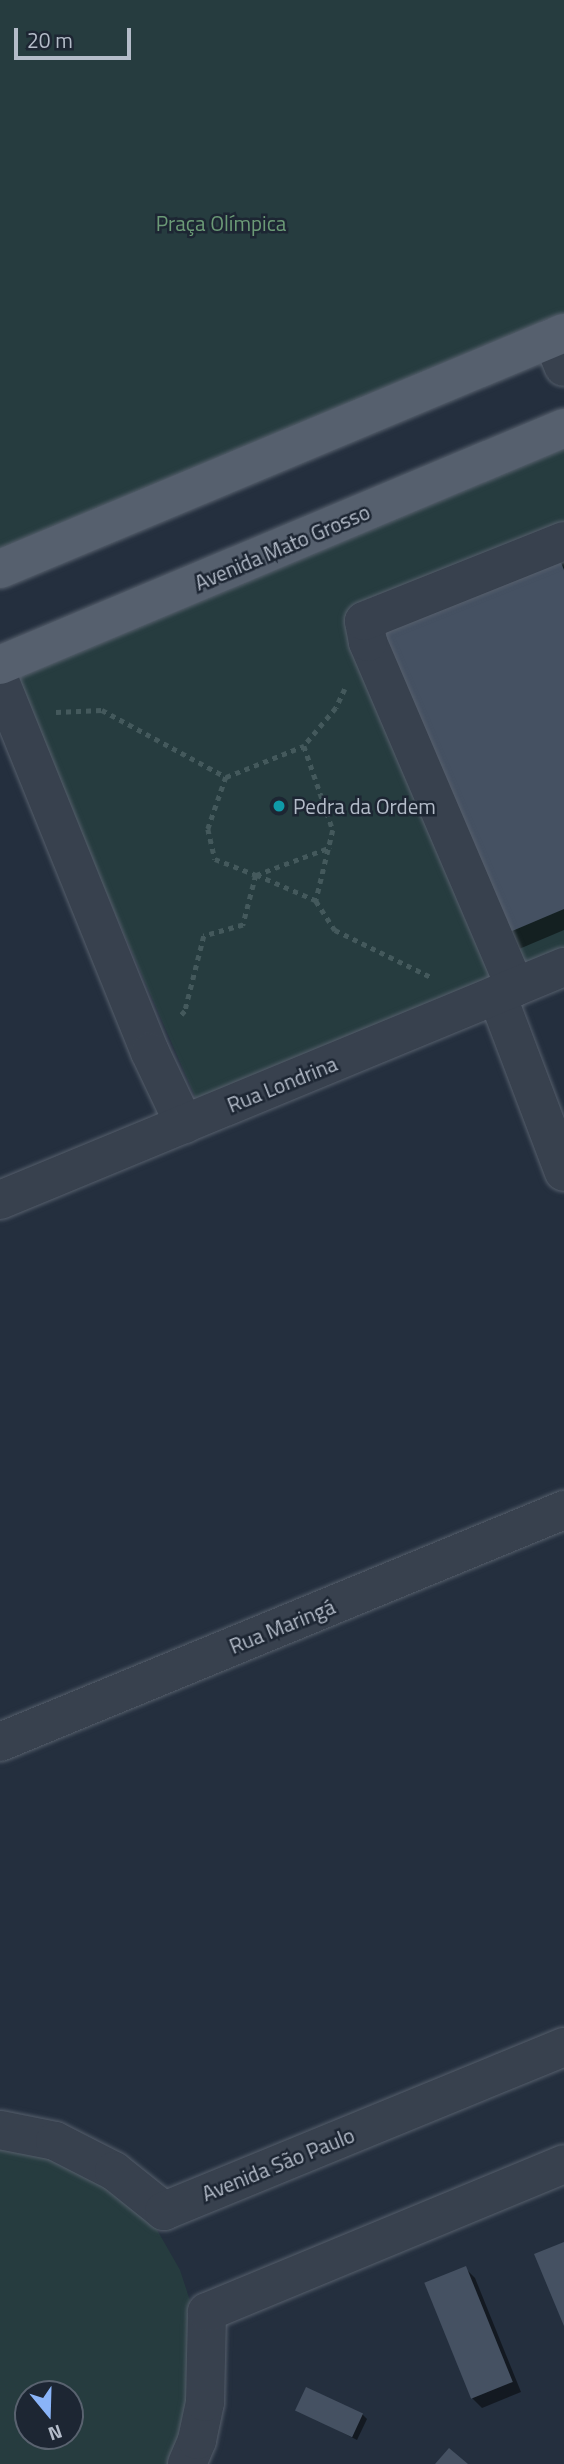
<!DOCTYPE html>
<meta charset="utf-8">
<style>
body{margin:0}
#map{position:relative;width:564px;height:2464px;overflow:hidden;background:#242f3e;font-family:"Titillium Web",sans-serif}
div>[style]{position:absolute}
.green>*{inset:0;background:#263c3f}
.shadow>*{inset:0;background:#0007}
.building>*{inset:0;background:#455162;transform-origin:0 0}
.path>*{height:4.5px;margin-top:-2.25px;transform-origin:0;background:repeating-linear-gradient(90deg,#44595c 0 5px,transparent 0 10px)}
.roads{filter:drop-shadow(0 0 2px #565f6c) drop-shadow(0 0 2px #565f6c)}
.minor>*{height:38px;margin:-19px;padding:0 19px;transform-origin:19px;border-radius:19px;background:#38414e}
.major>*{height:38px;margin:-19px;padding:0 19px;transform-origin:19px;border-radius:19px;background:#56606e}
.dots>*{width:19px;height:19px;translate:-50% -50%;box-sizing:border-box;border:4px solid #1d2633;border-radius:50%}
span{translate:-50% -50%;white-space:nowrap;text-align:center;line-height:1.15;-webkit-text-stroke:5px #1d2633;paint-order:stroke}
.park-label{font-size:21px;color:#6b9a76}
.street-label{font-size:21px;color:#b4bcc9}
.poi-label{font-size:21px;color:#b4bcc9}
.left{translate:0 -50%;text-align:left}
.north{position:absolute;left:14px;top:2380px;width:70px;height:70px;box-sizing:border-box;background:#1d2633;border:2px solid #59626f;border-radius:50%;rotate:161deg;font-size:19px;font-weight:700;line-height:28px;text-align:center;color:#b4bcc9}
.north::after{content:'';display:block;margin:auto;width:24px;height:32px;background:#8ab4f8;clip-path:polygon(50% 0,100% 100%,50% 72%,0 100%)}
.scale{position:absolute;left:14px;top:28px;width:117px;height:32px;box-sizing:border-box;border:4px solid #b4bcc9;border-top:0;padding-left:9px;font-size:21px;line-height:24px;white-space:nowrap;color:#b4bcc9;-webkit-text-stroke:5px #1d2633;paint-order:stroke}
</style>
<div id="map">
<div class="green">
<div style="clip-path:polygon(0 0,564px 0,564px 317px,0 557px)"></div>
<div style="clip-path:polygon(564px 444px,564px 960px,198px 1103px,10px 673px)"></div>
<div style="clip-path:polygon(evenodd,0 2142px,36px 2148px,122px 2193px,156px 2228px,180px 2270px,195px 2316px,200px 2364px,173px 2464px,0 2464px,0 2142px,28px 2394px,70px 2394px,70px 2436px,28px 2436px,28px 2394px)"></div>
</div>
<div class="shadow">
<div style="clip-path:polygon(564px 561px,564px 930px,519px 949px,370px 625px)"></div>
<div style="clip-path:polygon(465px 2268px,475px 2278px,521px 2392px,482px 2408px,472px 2398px)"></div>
<div style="clip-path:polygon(298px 2410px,362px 2414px,367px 2419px,357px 2440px)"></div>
</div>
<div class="building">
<div style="clip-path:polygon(556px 550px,564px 570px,564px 909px,503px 935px,368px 625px)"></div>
<div style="clip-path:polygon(564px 2242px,564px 2326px,534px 2254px)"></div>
<div style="left:466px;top:2266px;width:125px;height:45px;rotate:68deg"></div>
<div style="left:306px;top:2387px;width:63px;height:26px;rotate:25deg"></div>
<div style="clip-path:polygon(449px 2448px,468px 2464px,435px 2464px)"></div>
</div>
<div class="path">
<div style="left:345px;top:689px;width:21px;rotate:115deg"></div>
<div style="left:336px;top:708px;width:50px;rotate:130.1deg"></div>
<div style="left:304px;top:746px;width:89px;rotate:71deg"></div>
<div style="left:333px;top:830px;width:73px;rotate:103.5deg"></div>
<div style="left:316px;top:901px;width:35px;rotate:57deg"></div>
<div style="left:335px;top:930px;width:109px;rotate:26.1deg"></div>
<div style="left:56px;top:712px;width:46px;rotate:-2.5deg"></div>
<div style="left:102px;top:710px;width:141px;rotate:28.4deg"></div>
<div style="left:226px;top:777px;width:55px;rotate:109.1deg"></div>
<div style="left:208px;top:829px;width:31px;rotate:77deg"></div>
<div style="left:215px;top:859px;width:44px;rotate:21.3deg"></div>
<div style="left:256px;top:875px;width:52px;rotate:104.6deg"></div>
<div style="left:243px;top:925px;width:41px;rotate:164.2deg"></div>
<div style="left:204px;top:936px;width:77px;rotate:104.2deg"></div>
<div style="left:185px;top:1011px;width:9px;rotate:131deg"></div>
<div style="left:226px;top:777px;width:84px;rotate:-21.7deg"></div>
<div style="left:316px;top:901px;width:65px;rotate:-156.6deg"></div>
<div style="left:256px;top:875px;width:80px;rotate:-20.5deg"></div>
</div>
<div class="roads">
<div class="minor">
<div style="left:552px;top:338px;width:31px;rotate:68deg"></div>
<div style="left:0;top:681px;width:400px;rotate:68deg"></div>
<div style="left:150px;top:1052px;width:80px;rotate:64.7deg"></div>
<div style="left:515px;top:987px;width:375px;rotate:-113.1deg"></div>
<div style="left:368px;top:642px;width:21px;rotate:-101deg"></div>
<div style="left:364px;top:621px;width:215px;rotate:-21.8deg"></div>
<div style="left:497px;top:995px;width:189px;rotate:69.3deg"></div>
<div style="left:0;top:1200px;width:610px;rotate:-22.45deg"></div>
<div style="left:0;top:1742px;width:610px;rotate:-22.36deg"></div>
<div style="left:0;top:2130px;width:56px;rotate:11.3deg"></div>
<div style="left:55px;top:2141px;width:66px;rotate:27deg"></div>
<div style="left:114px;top:2171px;width:64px;rotate:38.7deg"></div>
<div style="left:164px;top:2211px;width:432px;rotate:-22.3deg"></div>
<div style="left:187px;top:2464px;width:26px;rotate:-67deg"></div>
<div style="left:197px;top:2440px;width:39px;rotate:-78deg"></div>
<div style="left:205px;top:2402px;width:90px;rotate:-88.7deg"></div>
<div style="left:207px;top:2312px;width:386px;rotate:-22.5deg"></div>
</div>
<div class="major">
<div style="left:0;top:569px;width:611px;rotate:-22.71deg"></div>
<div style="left:0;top:665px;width:612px;rotate:-22.79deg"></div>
</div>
</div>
<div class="dots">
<div style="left:279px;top:806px;background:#0f9aa8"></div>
</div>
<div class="park-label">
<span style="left:221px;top:223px">Praça Olímpica</span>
</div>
<div class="street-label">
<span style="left:282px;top:547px;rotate:-23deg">Avenida Mato Grosso</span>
<span style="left:282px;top:1084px;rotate:-22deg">Rua Londrina</span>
<span style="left:282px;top:1626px;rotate:-22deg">Rua Maringá</span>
<span style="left:278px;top:2164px;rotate:-22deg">Avenida São Paulo</span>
</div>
<div class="poi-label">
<span class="left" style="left:293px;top:806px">Pedra da Ordem</span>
</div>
<div class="north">N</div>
<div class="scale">20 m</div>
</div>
